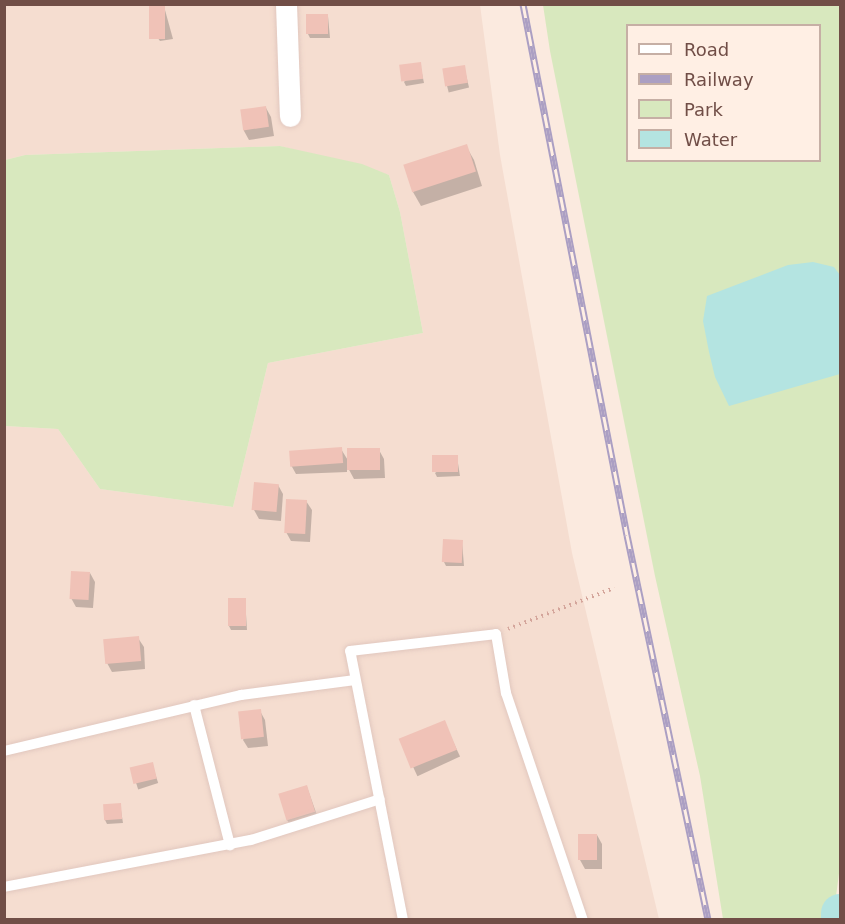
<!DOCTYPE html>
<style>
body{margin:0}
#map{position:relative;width:845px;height:924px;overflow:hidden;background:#fbeadf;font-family:"DejaVu Sans",sans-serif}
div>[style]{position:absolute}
.residential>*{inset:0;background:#f5ddd0}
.green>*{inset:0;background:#d8e8be}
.water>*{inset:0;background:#b4e4e1}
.shadow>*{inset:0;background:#0003;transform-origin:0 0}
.river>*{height:38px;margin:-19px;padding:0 19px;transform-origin:19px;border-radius:19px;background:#b4e4e1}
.building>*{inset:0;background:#f0c2b7;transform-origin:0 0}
.path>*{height:4px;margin-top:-2px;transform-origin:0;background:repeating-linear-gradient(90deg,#d4a59b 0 1.5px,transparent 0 6px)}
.roads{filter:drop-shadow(0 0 2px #e1c7be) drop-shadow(0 0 2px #e1c7be)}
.service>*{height:10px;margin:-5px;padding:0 5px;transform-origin:5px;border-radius:5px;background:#fff}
.minor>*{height:21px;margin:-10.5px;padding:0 10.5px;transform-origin:10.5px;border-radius:10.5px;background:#fff}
.rail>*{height:7px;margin-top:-3.5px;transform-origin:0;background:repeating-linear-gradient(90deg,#ffefe4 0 14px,#ab9fc3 0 28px);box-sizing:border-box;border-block:2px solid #ab9fc3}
span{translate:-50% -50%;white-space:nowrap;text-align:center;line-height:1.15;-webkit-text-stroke:6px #ffefe4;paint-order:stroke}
.frame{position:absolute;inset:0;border:6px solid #714e47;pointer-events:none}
.legend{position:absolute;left:626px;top:24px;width:195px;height:138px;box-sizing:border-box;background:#ffefe4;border:2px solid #c6afa5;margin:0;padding:8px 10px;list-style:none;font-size:18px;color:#714e47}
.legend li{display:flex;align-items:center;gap:12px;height:30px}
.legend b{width:30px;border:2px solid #c6afa5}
</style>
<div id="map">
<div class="residential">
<div style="clip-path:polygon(5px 5px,480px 5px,500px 155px,572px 553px,659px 919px,5px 919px,4px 426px,58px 429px,100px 489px,233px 507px,268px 363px,423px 333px,400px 212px,389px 175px,280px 146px,25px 155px,5px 160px)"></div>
</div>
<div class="green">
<div style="clip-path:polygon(evenodd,543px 5px,840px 5px,840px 866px,833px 919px,723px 919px,700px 776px,655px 576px,550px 51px,543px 5px,628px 26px,820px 26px,820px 160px,628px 160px,628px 26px)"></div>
<div style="clip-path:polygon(280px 146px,362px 164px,389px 175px,400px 212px,423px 333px,268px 363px,233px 507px,100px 489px,58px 429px,5px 426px,5px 160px,25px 155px)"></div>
</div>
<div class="water">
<div style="clip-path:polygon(813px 262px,834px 267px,840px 275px,840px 374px,729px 406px,715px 377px,709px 352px,703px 321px,707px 296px,788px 265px)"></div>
</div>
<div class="shadow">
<div style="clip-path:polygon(165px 10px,173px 39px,160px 41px,157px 37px)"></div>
<div style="clip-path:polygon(328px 16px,330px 38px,310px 38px,308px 34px)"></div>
<div style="clip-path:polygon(420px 64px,424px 83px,406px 86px,404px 82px)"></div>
<div style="left:464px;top:67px;width:21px;height:21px;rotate:76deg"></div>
<div style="clip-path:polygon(266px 108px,271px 117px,274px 136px,249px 140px,244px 131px,242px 111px)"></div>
<div style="clip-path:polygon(466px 146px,474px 160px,482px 186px,421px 206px,413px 192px)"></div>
<div style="clip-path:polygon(341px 449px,349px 462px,379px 450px,384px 459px,385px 478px,354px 479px,347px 466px,347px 472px,296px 474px,291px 465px)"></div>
<div style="clip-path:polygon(457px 457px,460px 476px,437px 477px,435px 473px)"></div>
<div style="clip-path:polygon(278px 485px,283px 494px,281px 521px,259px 519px,254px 510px)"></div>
<div style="clip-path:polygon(306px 501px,312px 510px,310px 542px,291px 541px,286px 532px)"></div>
<div style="clip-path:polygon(462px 541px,464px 566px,446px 566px,444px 562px)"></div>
<div style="clip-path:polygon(90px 573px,95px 582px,93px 608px,76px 607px,71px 598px)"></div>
<div style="clip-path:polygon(245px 599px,247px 630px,231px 630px,229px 626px)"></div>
<div style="clip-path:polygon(138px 638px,144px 647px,145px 669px,112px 672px,107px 663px,105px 640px)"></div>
<div style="clip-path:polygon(260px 711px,265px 720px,268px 746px,248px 748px,243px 740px)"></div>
<div style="left:444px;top:722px;width:38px;height:47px;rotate:65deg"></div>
<div style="left:152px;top:764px;width:20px;height:21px;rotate:72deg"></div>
<div style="clip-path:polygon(307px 787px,319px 821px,293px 829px,287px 820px)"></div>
<div style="clip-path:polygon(120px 804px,123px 823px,107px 824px,105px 820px)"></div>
<div style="clip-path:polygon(597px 835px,602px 844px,602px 869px,585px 869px,580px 860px)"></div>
</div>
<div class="river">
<div style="left:840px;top:920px;width:7px;rotate:-90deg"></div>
</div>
<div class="building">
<div style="left:149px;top:4px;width:16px;height:35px"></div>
<div style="left:306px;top:14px;width:22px;height:20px"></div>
<div style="left:421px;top:62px;width:17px;height:22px;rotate:83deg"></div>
<div style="left:465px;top:65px;width:18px;height:23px;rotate:81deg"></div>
<div style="left:266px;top:106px;width:21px;height:26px;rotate:82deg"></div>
<div style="left:467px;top:144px;width:29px;height:67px;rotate:72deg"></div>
<div style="left:342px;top:447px;width:16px;height:53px;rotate:86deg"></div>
<div style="left:380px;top:448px;width:22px;height:33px;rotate:90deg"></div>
<div style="left:458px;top:455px;width:17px;height:26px;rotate:90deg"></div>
<div style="left:254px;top:482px;width:25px;height:28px;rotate:5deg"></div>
<div style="left:286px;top:499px;width:21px;height:34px;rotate:3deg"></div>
<div style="left:443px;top:539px;width:20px;height:23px;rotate:3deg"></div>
<div style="left:71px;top:571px;width:19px;height:28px;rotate:3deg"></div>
<div style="left:228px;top:598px;width:18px;height:28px"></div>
<div style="left:139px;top:636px;width:25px;height:36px;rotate:85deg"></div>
<div style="left:261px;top:709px;width:28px;height:23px;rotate:84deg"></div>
<div style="left:445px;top:720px;width:32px;height:50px;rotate:68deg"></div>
<div style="left:153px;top:762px;width:17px;height:24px;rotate:77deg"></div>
<div style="left:307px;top:785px;width:28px;height:30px;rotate:73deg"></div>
<div style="left:121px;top:803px;width:16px;height:18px;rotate:86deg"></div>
<div style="left:578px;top:834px;width:19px;height:26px"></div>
</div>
<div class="path">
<div style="left:508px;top:629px;width:114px;rotate:-21.1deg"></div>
</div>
<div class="roads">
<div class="service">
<div style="left:194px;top:705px;width:145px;rotate:75.6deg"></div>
<div style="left:4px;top:751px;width:244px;rotate:-13.3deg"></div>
<div style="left:241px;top:695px;width:115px;rotate:-7.5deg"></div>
<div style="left:4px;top:887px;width:251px;rotate:-10.8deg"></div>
<div style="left:251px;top:840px;width:135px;rotate:-17.6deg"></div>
<div style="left:403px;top:920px;width:274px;rotate:-101.1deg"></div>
<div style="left:350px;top:651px;width:147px;rotate:-6.6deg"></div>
<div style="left:496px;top:634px;width:60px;rotate:80.4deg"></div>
<div style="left:506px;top:693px;width:240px;rotate:71.3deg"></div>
</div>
<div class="minor">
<div style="left:286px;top:4px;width:112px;rotate:88deg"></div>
</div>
</div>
<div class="rail">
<div style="left:523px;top:4px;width:541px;rotate:78.92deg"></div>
<div style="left:627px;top:535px;width:393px;rotate:78.1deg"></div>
</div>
<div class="frame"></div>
<ul class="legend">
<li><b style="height:8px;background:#fff"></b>Road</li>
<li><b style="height:8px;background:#ab9fc3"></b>Railway</li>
<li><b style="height:16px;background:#d8e8be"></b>Park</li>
<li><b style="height:16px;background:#b4e4e1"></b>Water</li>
</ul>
</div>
